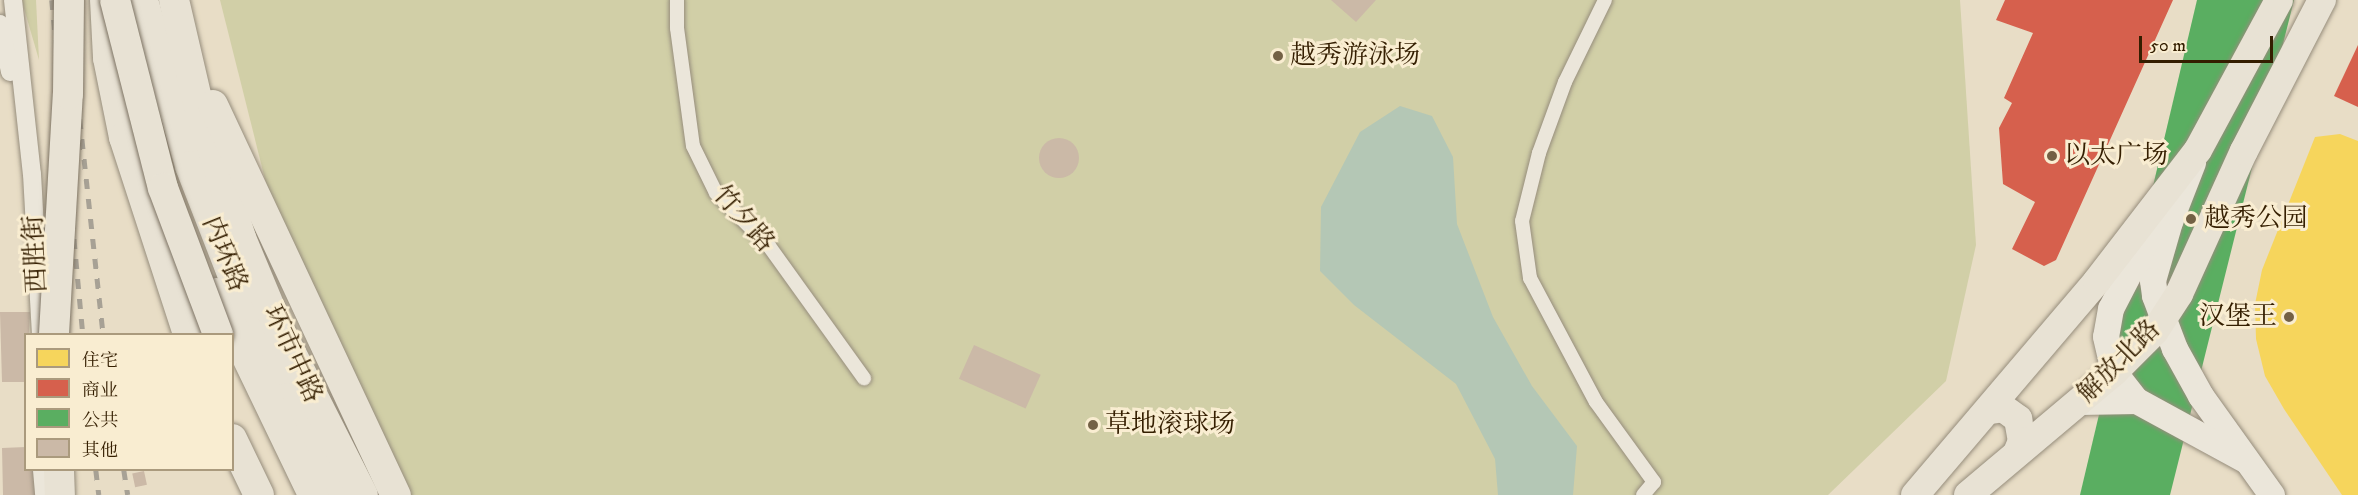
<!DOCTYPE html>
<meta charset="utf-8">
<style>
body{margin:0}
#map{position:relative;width:2358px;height:495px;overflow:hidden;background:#e8ddc6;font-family:"IM FELL DW Pica","Noto Serif SC",serif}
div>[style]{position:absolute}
.green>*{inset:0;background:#d1cfa7}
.water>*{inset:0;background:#b4c7b5}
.homes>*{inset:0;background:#f6d55c}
.shops>*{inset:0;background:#d6604d}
.public>*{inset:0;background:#5aae61}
.building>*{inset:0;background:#cbb9a7;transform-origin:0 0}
.round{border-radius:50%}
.roads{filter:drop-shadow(0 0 2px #968d7c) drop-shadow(0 0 2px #968d7c)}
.pedestrian>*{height:14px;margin:-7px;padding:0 7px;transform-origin:7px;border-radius:7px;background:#ebe6da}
.minor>*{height:18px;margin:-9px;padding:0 9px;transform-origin:9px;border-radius:9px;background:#ebe6da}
.secondary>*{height:26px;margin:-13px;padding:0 13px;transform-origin:13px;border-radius:13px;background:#ebe6da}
.primary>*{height:28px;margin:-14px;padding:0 14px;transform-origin:14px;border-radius:14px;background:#e8e2d4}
.trunk>*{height:30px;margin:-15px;padding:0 15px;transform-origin:15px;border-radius:15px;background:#e8e2d4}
.rail>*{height:4.5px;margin-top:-2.25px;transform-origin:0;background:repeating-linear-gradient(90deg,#a7a195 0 10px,transparent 0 20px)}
.bridges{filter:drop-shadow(0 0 2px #7c7262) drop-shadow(0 0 2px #7c7262)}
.trunk-bridge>*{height:30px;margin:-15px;padding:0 15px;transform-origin:15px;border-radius:15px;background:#e8e2d4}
.dots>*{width:16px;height:16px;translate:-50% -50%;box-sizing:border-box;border:3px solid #f9edd1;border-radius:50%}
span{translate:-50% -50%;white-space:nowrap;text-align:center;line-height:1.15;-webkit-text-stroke:6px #f9edd1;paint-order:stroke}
.poi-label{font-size:26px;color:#341e00}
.left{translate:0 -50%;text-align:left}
.right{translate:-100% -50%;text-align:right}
.street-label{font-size:26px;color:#341e00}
.legend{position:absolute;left:24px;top:333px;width:210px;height:138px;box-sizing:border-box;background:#f9edd1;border:2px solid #aa9a7d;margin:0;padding:8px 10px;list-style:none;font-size:18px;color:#341e00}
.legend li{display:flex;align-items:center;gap:12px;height:30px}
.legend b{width:30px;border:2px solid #aa9a7d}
.scale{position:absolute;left:2139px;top:36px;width:134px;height:27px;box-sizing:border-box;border:3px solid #341e00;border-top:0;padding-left:8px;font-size:18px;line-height:21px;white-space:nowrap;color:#341e00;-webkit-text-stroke:4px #f9edd1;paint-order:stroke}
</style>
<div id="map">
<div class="green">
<div style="clip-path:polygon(22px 0,36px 0,39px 60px,23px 5px)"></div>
<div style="clip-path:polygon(220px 0,1960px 0,1976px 245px,1946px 381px,1828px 495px,400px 495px,277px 227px)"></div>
</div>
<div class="water">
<div style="clip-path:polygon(1400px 106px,1432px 116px,1453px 157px,1457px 224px,1493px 317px,1532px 386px,1577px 446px,1573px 495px,1498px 495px,1495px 459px,1456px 384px,1354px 305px,1320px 271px,1321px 207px,1360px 132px)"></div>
</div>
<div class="homes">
<div style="clip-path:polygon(2340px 134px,2358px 141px,2358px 495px,2342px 495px,2284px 409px,2265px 376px,2256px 339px,2255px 304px,2262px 270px,2315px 137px)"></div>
</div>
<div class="shops">
<div style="clip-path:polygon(2005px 0,2173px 0,2056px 260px,2044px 266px,2012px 249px,2035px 202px,2003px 184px,1999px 128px,2012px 103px,2004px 98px,2033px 33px,1996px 20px)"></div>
<div style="clip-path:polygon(2358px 45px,2358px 107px,2334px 96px)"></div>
</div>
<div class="public">
<div style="clip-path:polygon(2197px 0,2294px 0,2170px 495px,2080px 495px)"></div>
</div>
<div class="building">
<div style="clip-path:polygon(1331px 0,1376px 0,1356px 22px)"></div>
<div class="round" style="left:1039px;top:138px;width:40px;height:40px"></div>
<div style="clip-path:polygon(0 312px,30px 312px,26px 382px,2px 382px)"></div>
<div style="left:974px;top:345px;width:73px;height:37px;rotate:24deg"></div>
<div style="clip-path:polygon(26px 447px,26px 470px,40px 470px,41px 495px,3px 495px,2px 448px)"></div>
<div style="left:144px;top:471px;width:14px;height:12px;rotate:78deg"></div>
</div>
<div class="roads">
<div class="pedestrian">
<div style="left:677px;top:0;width:28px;rotate:90deg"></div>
<div style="left:677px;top:28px;width:119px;rotate:82.3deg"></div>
<div style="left:693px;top:146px;width:52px;rotate:63.9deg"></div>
<div style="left:716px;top:193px;width:75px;rotate:45deg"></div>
<div style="left:769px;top:246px;width:163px;rotate:54.3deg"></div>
<div style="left:1605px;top:0;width:91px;rotate:116deg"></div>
<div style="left:1565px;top:82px;width:76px;rotate:110.1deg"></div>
<div style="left:1539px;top:153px;width:70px;rotate:104deg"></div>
<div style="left:1522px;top:221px;width:58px;rotate:82deg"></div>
<div style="left:1530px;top:278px;width:140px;rotate:62deg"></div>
<div style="left:1596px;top:402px;width:99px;rotate:54.1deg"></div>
<div style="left:1654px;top:482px;width:17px;rotate:130deg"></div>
</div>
<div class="minor">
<div style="left:13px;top:0;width:175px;rotate:83.8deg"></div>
<div style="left:32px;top:174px;width:160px;rotate:86.8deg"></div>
<div style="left:0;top:24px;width:49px;rotate:78.2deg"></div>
<div style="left:42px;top:470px;width:25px;rotate:85deg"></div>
</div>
<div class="secondary">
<div style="left:2193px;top:163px;width:63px;rotate:111.3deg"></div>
<div style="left:2170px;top:222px;width:61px;rotate:106.1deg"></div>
<div style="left:2153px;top:281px;width:15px;rotate:82deg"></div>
<div style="left:2155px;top:296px;width:57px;rotate:69.3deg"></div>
<div style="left:2175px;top:349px;width:54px;rotate:61deg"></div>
<div style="left:2201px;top:396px;width:122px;rotate:54.4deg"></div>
<div style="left:2158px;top:218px;width:102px;rotate:117.3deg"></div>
<div style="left:2111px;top:309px;width:28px;rotate:100deg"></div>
<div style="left:2106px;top:337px;width:36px;rotate:77deg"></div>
<div style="left:2114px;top:372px;width:37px;rotate:52deg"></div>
<div style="left:2137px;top:401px;width:125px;rotate:28.6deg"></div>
<div style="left:2080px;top:402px;width:57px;rotate:-1deg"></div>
</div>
<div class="primary">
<div style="left:1991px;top:410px;width:12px;rotate:-9deg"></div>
<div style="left:2003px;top:408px;width:19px;rotate:36deg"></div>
<div style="left:2018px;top:419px;width:22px;rotate:80deg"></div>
<div style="left:2022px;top:441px;width:13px;rotate:113deg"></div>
<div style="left:1915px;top:495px;width:281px;rotate:-49.6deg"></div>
<div style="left:2097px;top:281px;width:165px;rotate:-52.4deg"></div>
<div style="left:2198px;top:150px;width:170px;rotate:-61.6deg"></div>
<div style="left:1968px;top:495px;width:191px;rotate:-40.1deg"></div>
<div style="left:2114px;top:372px;width:58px;rotate:-45deg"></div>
<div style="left:2155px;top:331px;width:44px;rotate:-57deg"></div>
<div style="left:2179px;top:294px;width:157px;rotate:-65.6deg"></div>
<div style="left:2244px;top:151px;width:170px;rotate:-62.7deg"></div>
</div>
<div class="trunk">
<div style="left:105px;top:0;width:58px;rotate:87deg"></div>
<div style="left:108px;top:58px;width:81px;rotate:78.6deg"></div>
<div style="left:124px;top:137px;width:207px;rotate:72deg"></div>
<div style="left:143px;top:0;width:173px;rotate:74.2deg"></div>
<div style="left:190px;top:166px;width:135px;rotate:68.7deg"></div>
<div style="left:239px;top:292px;width:116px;rotate:65.6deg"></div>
<div style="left:287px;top:398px;width:110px;rotate:61.8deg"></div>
<div style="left:174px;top:0;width:106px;rotate:76.9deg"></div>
<div style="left:198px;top:103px;width:142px;rotate:72.3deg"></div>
<div style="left:241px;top:238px;width:96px;rotate:67.4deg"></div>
<div style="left:278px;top:327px;width:188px;rotate:63.2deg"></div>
<div style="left:213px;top:105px;width:431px;rotate:64.9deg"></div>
<div style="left:216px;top:293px;width:224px;rotate:64.3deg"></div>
<div style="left:232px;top:439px;width:62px;rotate:64.3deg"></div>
<div style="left:59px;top:470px;width:25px;rotate:88deg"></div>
</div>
</div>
<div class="rail">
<div style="left:52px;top:0;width:335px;rotate:84.7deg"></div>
<div style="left:67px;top:0;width:336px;rotate:83.8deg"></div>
<div style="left:96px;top:470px;width:25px;rotate:83deg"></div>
<div style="left:124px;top:470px;width:25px;rotate:81deg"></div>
</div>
<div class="bridges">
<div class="trunk-bridge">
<div style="left:115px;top:0;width:194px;rotate:75.7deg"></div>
<div style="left:163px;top:188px;width:156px;rotate:69.4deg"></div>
<div style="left:54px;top:334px;width:240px;rotate:-86.7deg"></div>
<div style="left:68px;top:94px;width:94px;rotate:-89.4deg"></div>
</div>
</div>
<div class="dots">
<div style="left:1278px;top:56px;background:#736145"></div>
<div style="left:2052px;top:156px;background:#736145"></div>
<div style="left:2191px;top:219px;background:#736145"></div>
<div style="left:2289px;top:317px;background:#736145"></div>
<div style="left:1093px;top:425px;background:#736145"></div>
</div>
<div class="poi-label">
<span class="left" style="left:1290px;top:56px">越秀游泳场</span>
<span class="left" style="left:2064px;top:156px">以太广场</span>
<span class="left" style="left:2204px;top:219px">越秀公园</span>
<span class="right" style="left:2277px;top:317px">汉堡王</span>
<span class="left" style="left:1105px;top:425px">草地滚球场</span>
</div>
<div class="street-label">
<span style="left:743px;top:219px;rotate:49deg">竹夕路</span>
<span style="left:36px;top:254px;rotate:-93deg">西胜街</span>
<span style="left:224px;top:254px;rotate:68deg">内环路</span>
<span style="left:292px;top:354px;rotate:65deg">环市中路</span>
<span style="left:2119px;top:362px;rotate:-45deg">解放北路</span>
</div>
<ul class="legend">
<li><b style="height:16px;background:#f6d55c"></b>住宅</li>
<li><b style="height:16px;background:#d6604d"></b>商业</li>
<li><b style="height:16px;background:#5aae61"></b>公共</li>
<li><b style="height:16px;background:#cbb9a7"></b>其他</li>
</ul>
<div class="scale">50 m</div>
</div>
